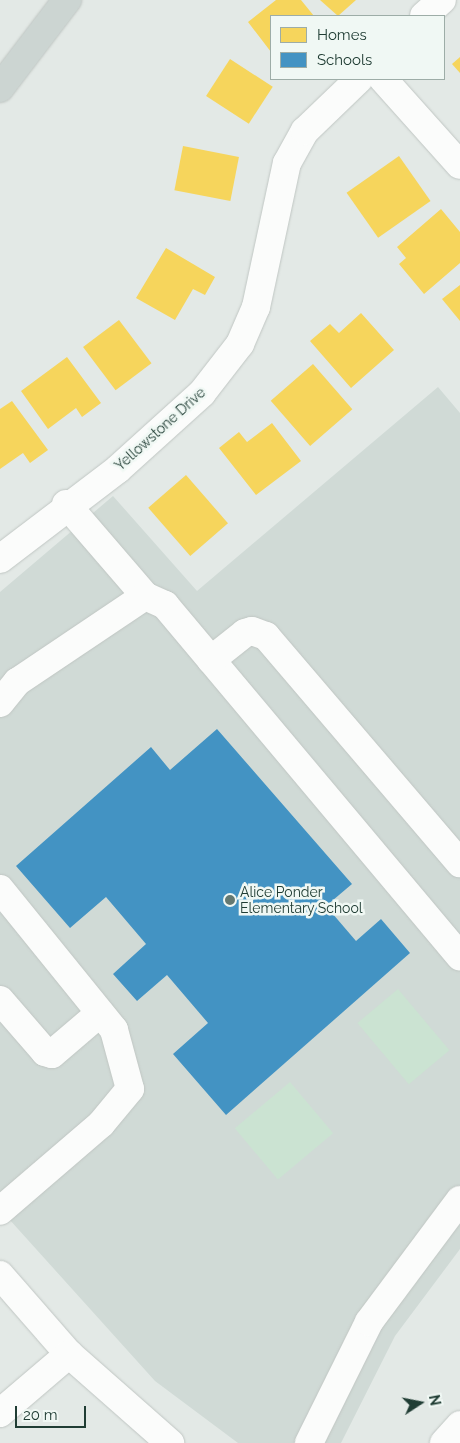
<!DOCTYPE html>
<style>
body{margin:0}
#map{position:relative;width:460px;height:1443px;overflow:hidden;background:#e3e9e6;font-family:Raleway,sans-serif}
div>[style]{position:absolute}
.built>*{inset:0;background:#d0dad6}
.green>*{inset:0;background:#cbe3d2;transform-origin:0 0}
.homes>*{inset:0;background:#f6d55c;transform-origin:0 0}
.schools>*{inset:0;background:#4393c3}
.roads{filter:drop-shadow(0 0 1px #c0c6c3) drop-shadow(0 0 1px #c0c6c3)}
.minor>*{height:28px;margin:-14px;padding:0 14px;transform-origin:14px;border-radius:14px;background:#fbfcfb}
.major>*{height:28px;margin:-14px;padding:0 14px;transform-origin:14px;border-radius:14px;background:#ccd5d2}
.dots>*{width:14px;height:14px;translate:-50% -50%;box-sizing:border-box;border:2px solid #f0f8f4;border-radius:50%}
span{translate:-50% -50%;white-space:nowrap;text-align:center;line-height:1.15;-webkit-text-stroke:5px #f0f8f4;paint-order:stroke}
.street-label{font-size:14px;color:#203d34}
.poi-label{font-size:14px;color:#203d34}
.left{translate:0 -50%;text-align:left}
.legend{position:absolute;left:270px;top:15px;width:175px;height:65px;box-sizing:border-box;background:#f0f8f4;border:1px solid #9dada7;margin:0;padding:6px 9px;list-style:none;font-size:15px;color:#203d34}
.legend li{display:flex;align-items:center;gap:10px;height:25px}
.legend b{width:25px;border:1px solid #9dada7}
.north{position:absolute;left:395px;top:1378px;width:50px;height:50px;-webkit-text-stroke:4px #f0f8f4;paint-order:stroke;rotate:79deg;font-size:14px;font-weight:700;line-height:20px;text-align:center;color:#203d34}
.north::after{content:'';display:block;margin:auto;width:18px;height:22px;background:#203d34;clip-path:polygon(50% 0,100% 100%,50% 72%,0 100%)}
.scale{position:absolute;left:15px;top:1406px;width:71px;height:22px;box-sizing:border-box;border:2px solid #203d34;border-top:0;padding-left:6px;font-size:15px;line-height:18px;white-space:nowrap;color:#203d34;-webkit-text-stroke:4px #f0f8f4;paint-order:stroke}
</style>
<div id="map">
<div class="built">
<div style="clip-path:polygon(438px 387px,460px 413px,460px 1249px,395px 1336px,341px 1443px,238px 1443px,155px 1381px,0 1209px,0 592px,113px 496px,197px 591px)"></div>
</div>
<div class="green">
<div style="left:398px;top:989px;width:80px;height:53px;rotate:50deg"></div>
<div style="left:290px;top:1082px;width:67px;height:72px;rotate:50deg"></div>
</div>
<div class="homes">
<div style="clip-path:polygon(276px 0,301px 0,314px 16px,271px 16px,271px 52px,248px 22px)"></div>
<div style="clip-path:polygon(320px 0,356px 0,338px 16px)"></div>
<div style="clip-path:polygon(460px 57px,460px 73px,452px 64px)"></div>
<div style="left:230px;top:59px;width:51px;height:44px;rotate:33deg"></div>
<div style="left:183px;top:146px;width:57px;height:45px;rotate:11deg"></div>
<div style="left:399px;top:156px;width:55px;height:64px;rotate:55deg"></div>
<div style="clip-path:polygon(441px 209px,460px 232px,460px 263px,424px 294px,399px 264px,406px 258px,397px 247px)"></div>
<div style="clip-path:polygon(166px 248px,215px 277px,205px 295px,193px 289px,175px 320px,136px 298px)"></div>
<div style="clip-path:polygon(460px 285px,460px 321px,442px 299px)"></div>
<div style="clip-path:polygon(361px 313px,394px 350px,351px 388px,310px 341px,330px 324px,339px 333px)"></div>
<div style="left:119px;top:320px;width:54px;height:45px;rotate:53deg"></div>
<div style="clip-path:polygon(67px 357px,101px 403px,82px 417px,76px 408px,48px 429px,21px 391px)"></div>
<div style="left:313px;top:364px;width:60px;height:56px;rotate:49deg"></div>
<div style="clip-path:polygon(12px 401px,48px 450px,30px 463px,23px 453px,0 469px,0 409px)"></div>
<div style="clip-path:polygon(272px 423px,301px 461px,256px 495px,219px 448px,239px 432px,247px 442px)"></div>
<div style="left:186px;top:475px;width:64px;height:50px;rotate:49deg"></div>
</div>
<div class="schools">
<div style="clip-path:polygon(217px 729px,352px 884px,326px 906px,356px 941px,381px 919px,410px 953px,226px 1115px,173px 1054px,208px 1023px,167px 975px,137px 1001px,113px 974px,146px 944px,106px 897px,70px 928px,16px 866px,151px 747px,170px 770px)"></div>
</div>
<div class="roads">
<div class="minor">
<div style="left:424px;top:16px;width:24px;rotate:-42deg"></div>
<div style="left:383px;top:79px;width:115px;rotate:48.2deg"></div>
<div style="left:66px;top:504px;width:121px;rotate:49.3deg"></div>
<div style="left:145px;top:596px;width:22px;rotate:24deg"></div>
<div style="left:165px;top:605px;width:459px;rotate:50deg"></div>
<div style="left:0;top:559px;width:148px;rotate:-37.3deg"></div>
<div style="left:118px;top:469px;width:113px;rotate:-42.1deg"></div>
<div style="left:202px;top:393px;width:62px;rotate:-52.2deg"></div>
<div style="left:240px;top:344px;width:40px;rotate:-66.6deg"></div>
<div style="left:256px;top:307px;width:147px;rotate:-77.9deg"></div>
<div style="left:287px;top:163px;width:37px;rotate:-61deg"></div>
<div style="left:305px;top:131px;width:75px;rotate:-43.9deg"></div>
<div style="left:211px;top:660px;width:43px;rotate:-38.5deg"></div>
<div style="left:245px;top:633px;width:7px;rotate:-16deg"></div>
<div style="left:252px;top:631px;width:15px;rotate:20deg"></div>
<div style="left:266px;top:636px;width:299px;rotate:49.5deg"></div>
<div style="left:0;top:703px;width:27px;rotate:-51deg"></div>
<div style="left:17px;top:682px;width:154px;rotate:-33.9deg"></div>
<div style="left:0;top:889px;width:181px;rotate:51deg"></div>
<div style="left:114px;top:1030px;width:61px;rotate:74.8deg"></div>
<div style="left:130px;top:1089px;width:45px;rotate:129.6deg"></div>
<div style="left:101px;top:1124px;width:133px;rotate:139.3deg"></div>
<div style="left:0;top:1000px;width:69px;rotate:49.1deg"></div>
<div style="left:45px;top:1052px;width:7px;rotate:16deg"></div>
<div style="left:52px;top:1054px;width:63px;rotate:-40.5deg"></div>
<div style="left:0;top:1275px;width:105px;rotate:48.9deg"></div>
<div style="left:69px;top:1354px;width:135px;rotate:41.4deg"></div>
<div style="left:0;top:1413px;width:91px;rotate:-40.5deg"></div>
<div style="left:309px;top:1443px;width:135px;rotate:-63.6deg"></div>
<div style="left:369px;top:1322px;width:152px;rotate:-53.3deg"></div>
<div style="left:444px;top:1443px;width:24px;rotate:-48deg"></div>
</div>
<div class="major">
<div style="left:0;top:88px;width:111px;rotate:-52.7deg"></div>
</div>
</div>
<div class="dots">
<div style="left:230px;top:900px;background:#647972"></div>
</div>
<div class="street-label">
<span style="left:160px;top:429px;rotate:-42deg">Yellowstone Drive</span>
</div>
<div class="poi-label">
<span class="left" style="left:240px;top:900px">Alice Ponder<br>Elementary School</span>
</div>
<ul class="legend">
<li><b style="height:14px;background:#f6d55c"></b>Homes</li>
<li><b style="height:14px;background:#4393c3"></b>Schools</li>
</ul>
<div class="north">N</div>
<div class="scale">20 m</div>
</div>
